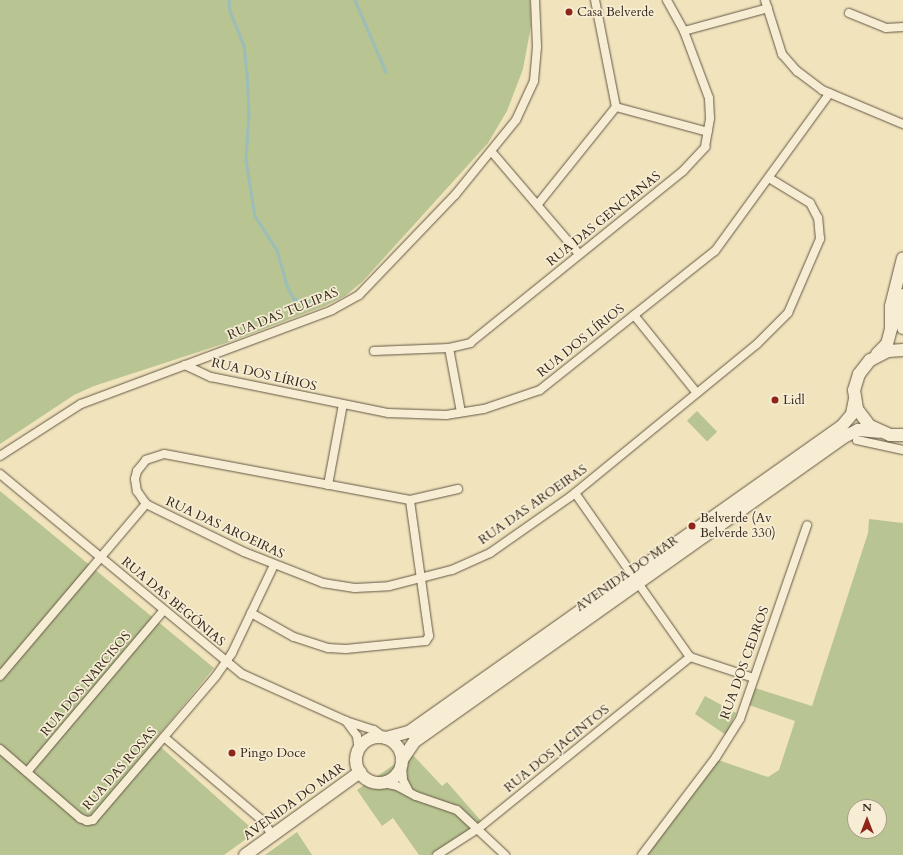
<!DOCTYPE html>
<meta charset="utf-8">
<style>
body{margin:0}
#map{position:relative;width:903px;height:855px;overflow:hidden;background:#f1e4bd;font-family:Cardo,serif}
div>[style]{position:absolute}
.green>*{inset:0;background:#b8c492;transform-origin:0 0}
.stream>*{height:2.5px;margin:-1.25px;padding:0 1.25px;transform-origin:1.25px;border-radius:1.25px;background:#9cbdb8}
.roads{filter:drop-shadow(0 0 1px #645744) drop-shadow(0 0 1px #645744)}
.street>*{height:8px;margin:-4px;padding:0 4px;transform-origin:4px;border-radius:4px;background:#f6edd4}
.secondary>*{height:12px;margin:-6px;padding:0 6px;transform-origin:6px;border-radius:6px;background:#f6edd4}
.secondary>.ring{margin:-6px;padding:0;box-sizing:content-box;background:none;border:12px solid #f6edd4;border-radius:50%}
.dots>*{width:11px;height:11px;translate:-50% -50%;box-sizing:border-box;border:2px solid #f6edd4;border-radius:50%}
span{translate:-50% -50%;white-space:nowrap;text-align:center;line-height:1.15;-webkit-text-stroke:3.5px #f6edd4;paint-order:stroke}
.poi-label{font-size:13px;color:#35281c}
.left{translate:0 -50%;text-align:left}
.street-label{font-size:13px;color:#35281c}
.north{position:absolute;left:847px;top:799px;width:40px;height:40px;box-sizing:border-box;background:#f6edd4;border:1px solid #a99e8a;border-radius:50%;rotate:0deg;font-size:11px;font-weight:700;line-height:16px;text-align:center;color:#35281c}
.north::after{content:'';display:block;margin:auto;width:14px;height:18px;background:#8f2418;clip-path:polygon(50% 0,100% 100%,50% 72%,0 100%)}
</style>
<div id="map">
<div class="green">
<div style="clip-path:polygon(0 0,530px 0,531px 26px,523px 69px,507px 111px,488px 143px,363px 281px,345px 296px,325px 306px,229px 342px,94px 386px,74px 395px,0 444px)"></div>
<div style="left:697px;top:411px;width:29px;height:14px;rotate:46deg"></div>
<div style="clip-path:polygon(0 491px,214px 668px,154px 741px,249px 826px,249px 837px,224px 855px,0 855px)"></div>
<div style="clip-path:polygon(evenodd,869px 519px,903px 523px,903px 855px,646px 855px,718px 760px,768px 777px,779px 770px,795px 721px,749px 705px,755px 688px,812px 706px,868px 533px,869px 519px,855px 807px,879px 807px,879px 831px,855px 831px,855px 807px)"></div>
<div style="clip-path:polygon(705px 696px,736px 713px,726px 735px,695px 714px)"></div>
<div style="clip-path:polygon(411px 753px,442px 786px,447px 782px,482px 822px,431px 855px,419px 855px,393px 818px,382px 826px,357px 790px)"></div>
<div style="clip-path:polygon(297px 832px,312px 855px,265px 855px)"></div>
</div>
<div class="stream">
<div style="left:229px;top:0;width:11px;rotate:85deg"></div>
<div style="left:230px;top:11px;width:37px;rotate:68deg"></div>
<div style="left:244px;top:45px;width:28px;rotate:84deg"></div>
<div style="left:247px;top:73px;width:40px;rotate:87.1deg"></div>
<div style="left:249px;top:113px;width:47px;rotate:93.7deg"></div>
<div style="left:246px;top:160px;width:57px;rotate:80.9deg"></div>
<div style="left:255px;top:216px;width:40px;rotate:57.1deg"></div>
<div style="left:277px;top:250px;width:37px;rotate:74deg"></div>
<div style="left:287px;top:286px;width:15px;rotate:62deg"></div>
<div style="left:294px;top:299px;width:19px;rotate:12deg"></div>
<div style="left:355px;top:0;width:78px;rotate:66.7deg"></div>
</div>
<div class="roads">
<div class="street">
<div style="left:765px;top:0;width:57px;rotate:72.5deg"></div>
<div style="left:782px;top:54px;width:23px;rotate:49deg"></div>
<div style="left:797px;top:71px;width:31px;rotate:37deg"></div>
<div style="left:822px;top:90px;width:88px;rotate:22.8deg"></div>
<div style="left:849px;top:13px;width:40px;rotate:22deg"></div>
<div style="left:886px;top:28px;width:17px;rotate:-3deg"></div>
<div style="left:684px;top:31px;width:87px;rotate:-15.3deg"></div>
<div style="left:616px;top:107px;width:95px;rotate:15.2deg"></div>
<div style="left:491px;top:151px;width:135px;rotate:49.5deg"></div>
<div style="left:538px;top:204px;width:124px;rotate:-51.2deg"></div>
<div style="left:616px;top:107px;width:109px;rotate:-101.1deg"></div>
<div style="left:634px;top:315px;width:100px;rotate:51.1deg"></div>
<div style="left:449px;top:348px;width:65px;rotate:79.4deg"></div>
<div style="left:374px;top:351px;width:75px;rotate:-2.3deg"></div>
<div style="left:449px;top:348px;width:22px;rotate:-13deg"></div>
<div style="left:470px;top:343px;width:274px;rotate:-38.9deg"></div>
<div style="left:683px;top:171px;width:33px;rotate:-47deg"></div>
<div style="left:705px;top:147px;width:29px;rotate:-80deg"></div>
<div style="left:710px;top:118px;width:20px;rotate:-93deg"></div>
<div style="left:709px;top:98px;width:72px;rotate:-110.5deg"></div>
<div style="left:684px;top:31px;width:35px;rotate:-119deg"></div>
<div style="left:185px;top:365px;width:29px;rotate:25deg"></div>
<div style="left:211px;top:377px;width:181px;rotate:11.5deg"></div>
<div style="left:388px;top:413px;width:58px;rotate:2deg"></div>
<div style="left:446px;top:415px;width:38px;rotate:-9deg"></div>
<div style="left:484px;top:409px;width:59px;rotate:-18.7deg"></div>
<div style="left:540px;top:390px;width:223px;rotate:-38.5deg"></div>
<div style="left:715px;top:251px;width:195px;rotate:-54deg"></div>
<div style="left:857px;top:440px;width:47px;rotate:12.3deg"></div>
<div style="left:0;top:456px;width:96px;rotate:-32.7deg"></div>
<div style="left:81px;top:404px;width:268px;rotate:-20.5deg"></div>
<div style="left:332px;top:310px;width:31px;rotate:-29deg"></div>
<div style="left:359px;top:295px;width:139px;rotate:-46.2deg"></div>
<div style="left:455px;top:195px;width:97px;rotate:-50.9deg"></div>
<div style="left:516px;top:120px;width:43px;rotate:-65.2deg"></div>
<div style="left:534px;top:81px;width:34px;rotate:-85deg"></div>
<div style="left:537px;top:47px;width:47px;rotate:-92.4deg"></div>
<div style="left:0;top:474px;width:314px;rotate:39.6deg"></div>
<div style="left:242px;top:674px;width:114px;rotate:24.3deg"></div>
<div style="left:328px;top:485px;width:82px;rotate:-79.5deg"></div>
<div style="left:458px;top:489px;width:49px;rotate:167.1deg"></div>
<div style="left:410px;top:500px;width:250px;rotate:-169.4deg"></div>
<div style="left:164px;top:454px;width:19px;rotate:162deg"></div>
<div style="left:146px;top:460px;width:14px;rotate:129deg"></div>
<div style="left:137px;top:471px;width:8px;rotate:104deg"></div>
<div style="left:135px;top:479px;width:12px;rotate:81deg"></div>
<div style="left:137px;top:491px;width:16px;rotate:55deg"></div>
<div style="left:146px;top:504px;width:109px;rotate:26.1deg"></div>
<div style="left:244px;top:552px;width:85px;rotate:21.4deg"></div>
<div style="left:323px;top:583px;width:32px;rotate:9deg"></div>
<div style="left:355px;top:588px;width:34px;rotate:-3deg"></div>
<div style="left:389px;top:586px;width:65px;rotate:-14.3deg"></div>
<div style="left:452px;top:570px;width:42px;rotate:-24.1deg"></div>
<div style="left:490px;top:553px;width:98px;rotate:-35deg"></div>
<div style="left:570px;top:497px;width:242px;rotate:-39.3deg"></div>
<div style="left:757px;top:344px;width:44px;rotate:-45deg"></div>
<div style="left:788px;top:313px;width:81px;rotate:-66.6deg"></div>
<div style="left:820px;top:239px;width:21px;rotate:-95deg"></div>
<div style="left:818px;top:218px;width:17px;rotate:-118deg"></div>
<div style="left:810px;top:203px;width:48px;rotate:-148.6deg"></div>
<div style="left:575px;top:493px;width:200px;rotate:55deg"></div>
<div style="left:690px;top:657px;width:67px;rotate:18.2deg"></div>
<div style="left:251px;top:613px;width:49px;rotate:29.2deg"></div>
<div style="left:294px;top:637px;width:36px;rotate:18deg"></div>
<div style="left:328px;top:648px;width:18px;rotate:3deg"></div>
<div style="left:346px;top:649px;width:80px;rotate:-5.7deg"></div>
<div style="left:426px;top:641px;width:6px;rotate:-59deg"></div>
<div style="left:429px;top:636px;width:137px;rotate:-98deg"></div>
<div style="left:0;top:676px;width:226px;rotate:-49.7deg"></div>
<div style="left:164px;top:737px;width:130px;rotate:40.3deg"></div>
<div style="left:263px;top:821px;width:17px;rotate:57deg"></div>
<div style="left:0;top:749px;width:106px;rotate:40.8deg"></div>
<div style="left:80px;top:818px;width:8px;rotate:23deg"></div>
<div style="left:87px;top:821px;width:6px;rotate:-9deg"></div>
<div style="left:93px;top:820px;width:189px;rotate:-49.5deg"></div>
<div style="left:216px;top:676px;width:28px;rotate:-55deg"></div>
<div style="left:232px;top:653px;width:98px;rotate:-64.5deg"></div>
<div style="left:359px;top:751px;width:15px;rotate:-98deg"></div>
<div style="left:357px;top:736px;width:19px;rotate:-126deg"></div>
<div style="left:346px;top:721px;width:29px;rotate:18deg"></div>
<div style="left:374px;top:730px;width:14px;rotate:36deg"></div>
<div style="left:402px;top:765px;width:15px;rotate:86deg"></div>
<div style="left:403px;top:780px;width:13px;rotate:63deg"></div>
<div style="left:27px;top:772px;width:212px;rotate:-49.8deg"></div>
<div style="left:378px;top:782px;width:19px;rotate:12deg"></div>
<div style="left:397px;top:786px;width:21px;rotate:28deg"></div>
<div style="left:416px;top:796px;width:43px;rotate:18.9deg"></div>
<div style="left:457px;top:810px;width:66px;rotate:43.2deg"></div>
<div style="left:437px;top:855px;width:50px;rotate:-32.7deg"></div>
<div style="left:479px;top:828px;width:272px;rotate:-39deg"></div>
<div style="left:642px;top:855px;width:123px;rotate:-52.9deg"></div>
<div style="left:716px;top:757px;width:45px;rotate:-57.7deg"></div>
<div style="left:740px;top:719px;width:205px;rotate:-70.9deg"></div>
</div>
<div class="secondary">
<div style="left:903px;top:295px;width:33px;rotate:90deg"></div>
<div style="left:903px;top:350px;width:15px;rotate:176deg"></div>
<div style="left:888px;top:351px;width:20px;rotate:153deg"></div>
<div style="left:870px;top:360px;width:18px;rotate:128deg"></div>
<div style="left:859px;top:374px;width:17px;rotate:107deg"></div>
<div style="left:854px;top:390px;width:19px;rotate:81deg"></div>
<div style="left:857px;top:409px;width:21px;rotate:53deg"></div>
<div style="left:870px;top:426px;width:22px;rotate:24deg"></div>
<div style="left:890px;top:435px;width:13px"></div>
<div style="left:877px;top:354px;width:14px;rotate:-45deg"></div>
<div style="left:887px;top:344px;width:16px;rotate:-75deg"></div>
<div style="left:891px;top:329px;width:23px;rotate:-90deg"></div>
<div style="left:891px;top:306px;width:49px;rotate:-76deg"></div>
<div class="ring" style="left:356px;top:737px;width:34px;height:34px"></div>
<div style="left:386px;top:738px;width:24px;rotate:-15deg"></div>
<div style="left:409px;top:732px;width:530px;rotate:-35.25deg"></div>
<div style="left:842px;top:426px;width:16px;rotate:-50deg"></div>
<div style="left:852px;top:414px;width:15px;rotate:-79deg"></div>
<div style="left:402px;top:760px;width:23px;rotate:-56deg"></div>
<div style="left:415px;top:741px;width:526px;rotate:-35.32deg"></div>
<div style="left:844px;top:437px;width:16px;rotate:-27deg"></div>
<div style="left:858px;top:430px;width:21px;rotate:5deg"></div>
<div style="left:245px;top:855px;width:142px;rotate:-35.8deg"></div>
</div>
</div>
<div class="dots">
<div style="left:569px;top:12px;background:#8f2418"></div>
<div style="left:775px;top:400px;background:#8f2418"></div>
<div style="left:692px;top:526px;background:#8f2418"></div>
<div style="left:232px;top:753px;background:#8f2418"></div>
</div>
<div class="poi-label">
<span class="left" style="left:577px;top:12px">Casa Belverde</span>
<span class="left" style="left:783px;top:400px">Lidl</span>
<span class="left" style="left:700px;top:526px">Belverde (Av<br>Belverde 330)</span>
<span class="left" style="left:240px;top:753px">Pingo Doce</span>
</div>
<div class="street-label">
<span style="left:604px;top:219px;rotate:-39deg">RUA DAS GENCIANAS</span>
<span style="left:283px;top:314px;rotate:-22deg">RUA DAS TULIPAS</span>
<span style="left:581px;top:341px;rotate:-39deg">RUA DOS LÍRIOS</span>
<span style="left:264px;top:375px;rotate:13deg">RUA DOS LÍRIOS</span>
<span style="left:533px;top:505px;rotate:-35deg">RUA DAS AROEIRAS</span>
<span style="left:225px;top:528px;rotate:25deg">RUA DAS AROEIRAS</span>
<span style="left:627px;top:574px;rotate:-35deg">AVENIDA DO MAR</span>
<span style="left:173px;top:602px;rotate:40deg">RUA DAS BEGÓNIAS</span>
<span style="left:745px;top:663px;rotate:-70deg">RUA DOS CEDROS</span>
<span style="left:86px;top:684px;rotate:-50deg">RUA DOS NARCISOS</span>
<span style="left:557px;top:749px;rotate:-39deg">RUA DOS JACINTOS</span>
<span style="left:120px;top:769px;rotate:-49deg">RUA DAS ROSAS</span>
<span style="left:294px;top:802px;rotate:-36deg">AVENIDA DO MAR</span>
</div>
<div class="north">N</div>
</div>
